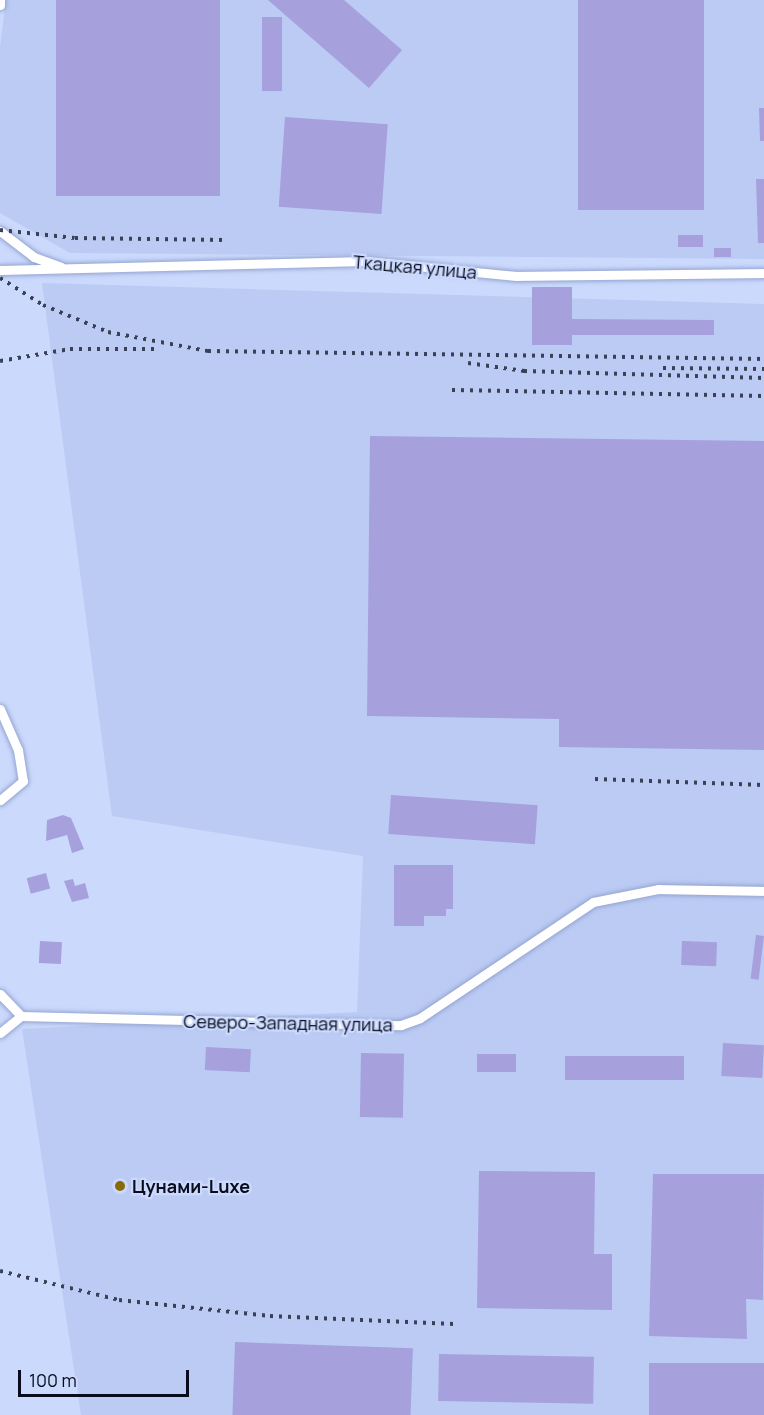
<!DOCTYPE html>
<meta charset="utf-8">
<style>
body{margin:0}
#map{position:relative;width:764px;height:1415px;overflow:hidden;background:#cbd9fd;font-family:Manrope,sans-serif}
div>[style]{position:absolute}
.built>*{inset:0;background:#bbcbf4}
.building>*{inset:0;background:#a6a0dc;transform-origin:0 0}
.roads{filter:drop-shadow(0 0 2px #95a5d1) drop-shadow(0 0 2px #95a5d1)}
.minor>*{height:9px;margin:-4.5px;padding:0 4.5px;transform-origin:4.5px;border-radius:4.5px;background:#fff}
.rail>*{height:4px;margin-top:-2px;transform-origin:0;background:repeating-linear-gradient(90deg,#3a4055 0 3px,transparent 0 9px)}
.dots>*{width:16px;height:16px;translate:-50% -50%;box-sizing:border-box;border:3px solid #cbd9fd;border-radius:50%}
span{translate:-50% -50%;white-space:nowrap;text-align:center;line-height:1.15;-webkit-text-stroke:4.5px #cbd9fd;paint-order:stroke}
.street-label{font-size:18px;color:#080c1c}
.poi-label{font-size:18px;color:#080c1c;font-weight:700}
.left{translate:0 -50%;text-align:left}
.scale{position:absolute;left:18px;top:1370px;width:171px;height:27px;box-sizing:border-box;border:3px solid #080c1c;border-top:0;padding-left:8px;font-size:18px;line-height:21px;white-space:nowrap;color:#080c1c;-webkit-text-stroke:4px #cbd9fd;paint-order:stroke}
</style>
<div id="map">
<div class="built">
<div style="clip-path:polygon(6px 0,764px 0,764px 259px,70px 253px,0 213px,0 47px)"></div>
<div style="clip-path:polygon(42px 283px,764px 304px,764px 1415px,81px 1415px,22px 1029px,357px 1012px,363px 856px,112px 816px)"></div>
</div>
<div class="building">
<div style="left:56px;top:0;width:164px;height:196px"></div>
<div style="clip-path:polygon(268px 0,344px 0,402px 50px,369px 88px)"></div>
<div style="left:578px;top:0;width:126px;height:210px"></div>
<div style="left:262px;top:17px;width:20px;height:74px"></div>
<div style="clip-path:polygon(759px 108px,764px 108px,764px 141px,760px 141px)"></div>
<div style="left:285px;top:117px;width:103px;height:90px;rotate:4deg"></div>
<div style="clip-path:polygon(756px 179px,764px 179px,764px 243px,758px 243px)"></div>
<div style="left:703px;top:235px;width:12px;height:25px;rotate:90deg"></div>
<div style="left:731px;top:248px;width:9px;height:17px;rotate:90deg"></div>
<div style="clip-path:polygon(532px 287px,572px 287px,572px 319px,714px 320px,714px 335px,572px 335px,572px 345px,532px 345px)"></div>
<div style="clip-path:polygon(370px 436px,764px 441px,764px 750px,559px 747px,559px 719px,367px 716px)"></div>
<div style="left:391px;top:795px;width:147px;height:39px;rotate:4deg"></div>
<div style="clip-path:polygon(63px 815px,71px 818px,84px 849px,72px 853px,67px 835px,46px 841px,47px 820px)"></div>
<div style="clip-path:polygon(394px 865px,453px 865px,453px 909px,446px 909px,446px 916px,424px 916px,424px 926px,394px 926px)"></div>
<div style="left:46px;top:873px;width:16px;height:20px;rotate:75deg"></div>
<div style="clip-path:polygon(73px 879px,75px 886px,85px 883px,89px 898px,72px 902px,64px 881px)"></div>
<div style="left:756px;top:935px;width:8px;height:44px;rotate:7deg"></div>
<div style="left:40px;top:941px;width:22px;height:22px;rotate:3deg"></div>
<div style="left:682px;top:941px;width:35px;height:24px;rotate:2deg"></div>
<div style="left:723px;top:1043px;width:41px;height:33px;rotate:3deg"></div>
<div style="left:206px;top:1047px;width:45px;height:23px;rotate:3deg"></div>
<div style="left:361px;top:1053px;width:43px;height:64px;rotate:1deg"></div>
<div style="left:477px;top:1054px;width:39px;height:18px"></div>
<div style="left:565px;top:1056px;width:119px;height:24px"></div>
<div style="clip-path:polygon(479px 1171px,595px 1172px,594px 1254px,612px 1254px,612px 1310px,477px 1308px)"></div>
<div style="clip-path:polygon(653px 1174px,764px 1174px,763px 1300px,746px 1299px,747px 1339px,649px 1336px)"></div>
<div style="left:235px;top:1342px;width:178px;height:73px;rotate:2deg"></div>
<div style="left:439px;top:1354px;width:155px;height:47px;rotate:1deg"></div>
<div style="left:649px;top:1363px;width:115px;height:52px"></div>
</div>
<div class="roads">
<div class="minor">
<div style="left:0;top:5px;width:5px;rotate:-90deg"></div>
<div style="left:0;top:231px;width:43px;rotate:37.4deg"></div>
<div style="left:34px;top:257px;width:29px;rotate:20deg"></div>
<div style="left:0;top:270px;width:366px;rotate:-1.4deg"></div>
<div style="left:366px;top:261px;width:151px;rotate:5.7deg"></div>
<div style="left:516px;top:276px;width:248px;rotate:-0.7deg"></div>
<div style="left:0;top:709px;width:45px;rotate:66.3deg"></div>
<div style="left:18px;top:750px;width:31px;rotate:81deg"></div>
<div style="left:23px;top:781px;width:30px;rotate:140deg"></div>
<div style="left:0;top:994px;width:30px;rotate:46deg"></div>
<div style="left:21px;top:1016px;width:380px;rotate:1.4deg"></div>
<div style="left:401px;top:1025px;width:20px;rotate:-20deg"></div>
<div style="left:420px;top:1018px;width:208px;rotate:-33.8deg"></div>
<div style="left:593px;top:902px;width:66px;rotate:-11.3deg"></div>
<div style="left:658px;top:889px;width:106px;rotate:1.1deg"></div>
<div style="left:0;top:1033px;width:27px;rotate:-39deg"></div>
</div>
</div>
<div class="rail">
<div style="left:0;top:230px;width:75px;rotate:6.1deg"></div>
<div style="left:75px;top:238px;width:152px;rotate:0.8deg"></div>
<div style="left:0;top:278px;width:51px;rotate:32.1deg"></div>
<div style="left:43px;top:305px;width:70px;rotate:22.6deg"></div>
<div style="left:108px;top:332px;width:102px;rotate:10.8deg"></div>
<div style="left:208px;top:351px;width:556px;rotate:0.82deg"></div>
<div style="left:0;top:361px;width:71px;rotate:-9.7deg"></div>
<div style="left:70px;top:349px;width:85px"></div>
<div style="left:468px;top:363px;width:57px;rotate:8.1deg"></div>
<div style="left:524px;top:371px;width:240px;rotate:1.7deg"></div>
<div style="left:663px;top:368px;width:101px;rotate:0.6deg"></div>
<div style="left:452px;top:390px;width:312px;rotate:1.1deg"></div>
<div style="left:595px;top:779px;width:169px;rotate:2deg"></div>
<div style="left:0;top:1271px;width:122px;rotate:13.7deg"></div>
<div style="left:119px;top:1300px;width:152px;rotate:6deg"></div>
<div style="left:270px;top:1316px;width:184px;rotate:2.5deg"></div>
</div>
<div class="dots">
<div style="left:120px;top:1186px;background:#886a07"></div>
</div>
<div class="street-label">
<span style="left:415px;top:267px;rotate:5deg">Ткацкая улица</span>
<span style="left:288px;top:1023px;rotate:1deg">Северо-Западная улица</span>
</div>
<div class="poi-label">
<span class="left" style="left:132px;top:1186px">Цунами-Luxe</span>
</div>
<div class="scale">100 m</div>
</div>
